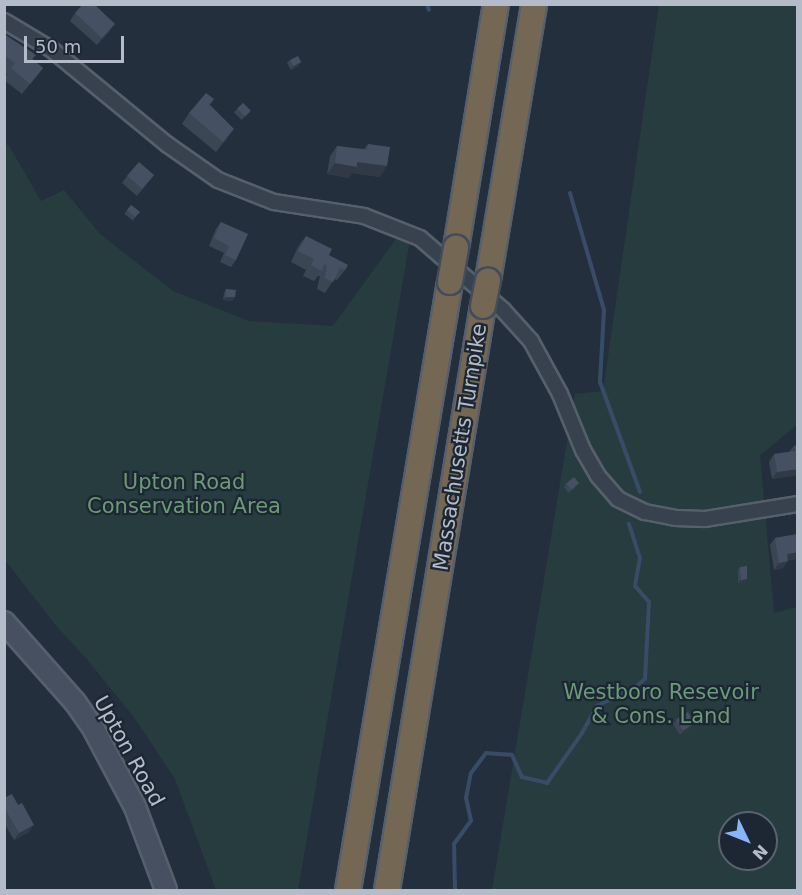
<!DOCTYPE html>
<style>
body{margin:0}
#map{position:relative;width:802px;height:895px;overflow:hidden;background:#242f3e;font-family:"DejaVu Sans",sans-serif}
div>[style]{position:absolute}
.green>*{inset:0;background:#263c3f}
.stream>*{height:4px;margin:-2px;padding:0 2px;transform-origin:2px;border-radius:2px;background:#394c67}
.roads{filter:drop-shadow(2px 0 #565f6c) drop-shadow(-2px 0 #565f6c) drop-shadow(0 2px #565f6c) drop-shadow(0 -2px #565f6c)}
.minor>*{height:14px;margin:-7px;padding:0 7px;transform-origin:7px;border-radius:7px;background:#38414e}
.secondary>*{height:20px;margin:-10px;padding:0 10px;transform-origin:10px;border-radius:10px;background:#465061}
.motorway>*{height:24px;margin:-12px;padding:0 12px;transform-origin:12px;border-radius:12px;background:#746855}
.bridges{filter:drop-shadow(2px 0 #434c59) drop-shadow(-2px 0 #434c59) drop-shadow(0 2px #434c59) drop-shadow(0 -2px #434c59)}
.motorway-bridge>*{height:24px;margin:-12px;padding:0 12px;transform-origin:12px;border-radius:12px;background:#746855}
.wall>*{inset:0;background:#3b4654;transform-origin:0 0}
.shaded-wall>*{inset:0;background:#303945}
.building>*{inset:0;background:#455162;transform-origin:0 0}
span{translate:-50% -50%;white-space:nowrap;text-align:center;line-height:1.15;-webkit-text-stroke:4.5px #1d2633;paint-order:stroke}
.street-label{font-size:21px;color:#b4bcc9}
.park-label{font-size:21px;color:#6b9a76}
.frame{position:absolute;inset:0;border:6px solid #b4bcc9;pointer-events:none}
.north{position:absolute;left:718px;top:811px;width:60px;height:60px;box-sizing:border-box;background:#1d2633;border:2px solid #59626f;border-radius:50%;rotate:133deg;font-size:16px;font-weight:700;line-height:24px;text-align:center;color:#b4bcc9}
.north::after{content:'';display:block;margin:auto;width:21px;height:27px;background:#8ab4f8;clip-path:polygon(50% 0,100% 100%,50% 72%,0 100%)}
.scale{position:absolute;left:24px;top:36px;width:100px;height:27px;box-sizing:border-box;border:3px solid #b4bcc9;border-top:0;padding-left:8px;font-size:18px;line-height:21px;white-space:nowrap;color:#b4bcc9;-webkit-text-stroke:4px #1d2633;paint-order:stroke}
</style>
<div id="map">
<div class="green">
<i style="clip-path:polygon(evenodd,659px 5px,797px 5px,797px 425px,760px 455px,774px 613px,797px 607px,797px 890px,492px 890px,575px 394px,603px 391px,659px 5px,730px 823px,766px 823px,766px 859px,730px 859px,730px 823px)"></i>
<i style="clip-path:polygon(8px 144px,41px 201px,64px 190px,100px 234px,173px 291px,249px 321px,333px 326px,401px 232px,411px 234px,298px 890px,216px 890px,175px 779px,136px 720px,86px 658px,57px 627px,5px 560px,5px 146px)"></i>
</div>
<div class="stream">
<i style="left:427px;top:4px;width:6px;rotate:72deg"></i>
<i style="left:570px;top:193px;width:122px;rotate:73.8deg"></i>
<i style="left:604px;top:310px;width:72px;rotate:93.2deg"></i>
<i style="left:600px;top:382px;width:117px;rotate:70deg"></i>
<i style="left:455px;top:890px;width:46px;rotate:-91.2deg"></i>
<i style="left:454px;top:844px;width:29px;rotate:-54deg"></i>
<i style="left:471px;top:821px;width:24px;rotate:-102deg"></i>
<i style="left:466px;top:798px;width:25px;rotate:-79deg"></i>
<i style="left:471px;top:773px;width:25px;rotate:-53deg"></i>
<i style="left:486px;top:753px;width:26px;rotate:4deg"></i>
<i style="left:512px;top:755px;width:24px;rotate:66deg"></i>
<i style="left:522px;top:777px;width:26px;rotate:13deg"></i>
<i style="left:547px;top:783px;width:61px;rotate:-55deg"></i>
<i style="left:582px;top:733px;width:31px;rotate:-61deg"></i>
<i style="left:597px;top:706px;width:45px;rotate:-26.6deg"></i>
<i style="left:637px;top:686px;width:11px;rotate:-41deg"></i>
<i style="left:645px;top:679px;width:77px;rotate:-87deg"></i>
<i style="left:649px;top:602px;width:21px;rotate:-131deg"></i>
<i style="left:635px;top:586px;width:28px;rotate:-80deg"></i>
<i style="left:640px;top:558px;width:36px;rotate:-108deg"></i>
</div>
<div class="roads">
<div class="minor">
<i style="left:4px;top:21px;width:55px;rotate:30.8deg"></i>
<i style="left:51px;top:49px;width:151px;rotate:39.4deg"></i>
<i style="left:168px;top:145px;width:61px;rotate:35deg"></i>
<i style="left:218px;top:180px;width:60px;rotate:21.4deg"></i>
<i style="left:274px;top:202px;width:91px;rotate:8.8deg"></i>
<i style="left:364px;top:216px;width:60px;rotate:21.4deg"></i>
<i style="left:420px;top:238px;width:110px;rotate:40.9deg"></i>
<i style="left:503px;top:310px;width:42px;rotate:47.9deg"></i>
<i style="left:531px;top:341px;width:60px;rotate:61.3deg"></i>
<i style="left:560px;top:394px;width:61px;rotate:67.7deg"></i>
<i style="left:583px;top:450px;width:30px;rotate:60deg"></i>
<i style="left:598px;top:476px;width:30px;rotate:49deg"></i>
<i style="left:618px;top:499px;width:30px;rotate:26deg"></i>
<i style="left:645px;top:512px;width:31px;rotate:11deg"></i>
<i style="left:675px;top:518px;width:30px;rotate:2deg"></i>
<i style="left:705px;top:519px;width:94px;rotate:-9.2deg"></i>
</div>
<div class="secondary">
<i style="left:4px;top:622px;width:107px;rotate:48.4deg"></i>
<i style="left:75px;top:702px;width:29px;rotate:55deg"></i>
<i style="left:92px;top:726px;width:92px;rotate:62deg"></i>
<i style="left:135px;top:807px;width:89px;rotate:69.5deg"></i>
</div>
<div class="motorway">
<i style="left:456px;top:248px;width:247px;rotate:-80.7deg"></i>
<i style="left:488px;top:280px;width:280px;rotate:-80.5deg"></i>
<i style="left:348px;top:890px;width:616px;rotate:-80.48deg"></i>
<i style="left:387px;top:890px;width:592px;rotate:-80.67deg"></i>
</div>
</div>
<div class="bridges">
<div class="motorway-bridge">
<i style="left:450px;top:282px;width:35px;rotate:-80deg"></i>
<i style="left:483px;top:306px;width:26px;rotate:-79deg"></i>
</div>
</div>
<div class="wall">
<i style="clip-path:polygon(75px 13px,110px 31px,97px 45px,70px 21px)"></i>
<i style="clip-path:polygon(5px 34px,43px 68px,22px 94px,4px 80px,4px 78px,7px 74px,4px 72px)"></i>
<i style="clip-path:polygon(290px 60px,298px 66px,291px 70px,287px 63px)"></i>
<i style="clip-path:polygon(214px 99px,210px 105px,227px 139px,216px 152px,182px 124px,189px 113px)"></i>
<i style="left:243px;top:103px;width:11px;height:13px;rotate:45deg"></i>
<i style="clip-path:polygon(368px 144px,380px 177px,352px 173px,349px 178px,327px 174px,330px 156px,337px 146px,364px 149px)"></i>
<i style="clip-path:polygon(154px 175px,137px 196px,122px 183px,127px 176px)"></i>
<i style="left:131px;top:205px;width:11px;height:11px;rotate:38deg"></i>
<i style="clip-path:polygon(221px 222px,236px 260px,231px 267px,220px 262px,224px 253px,209px 246px,216px 229px)"></i>
<i style="clip-path:polygon(306px 236px,345px 270px,337px 280px,334px 279px,325px 293px,317px 289px,320px 276px,318px 276px,314px 281px,303px 276px,306px 270px,291px 262px,298px 247px)"></i>
<i style="clip-path:polygon(226px 289px,235px 297px,232px 301px,223px 300px,224px 293px)"></i>
<i style="clip-path:polygon(794px 446px,798px 475px,772px 479px,769px 462px,774px 454px,789px 452px)"></i>
<i style="clip-path:polygon(566px 483px,576px 487px,568px 493px,564px 487px)"></i>
<i style="clip-path:polygon(798px 534px,798px 559px,788px 560px,783px 568px,774px 570px,770px 545px,775px 538px)"></i>
<i style="clip-path:polygon(740px 567px,745px 583px,738px 583px,738px 570px)"></i>
<i style="clip-path:polygon(676px 720px,695px 723px,693px 726px,680px 735px,673px 724px)"></i>
<i style="clip-path:polygon(4px 798px,18px 805px,29px 832px,14px 840px,4px 823px)"></i>
</div>
<div class="shaded-wall">
<i style="clip-path:polygon(115px 24px,110px 31px,97px 45px,102px 38px)"></i>
<i style="clip-path:polygon(301px 62px,298px 66px,291px 70px,293px 66px)"></i>
<i style="clip-path:polygon(234px 129px,227px 139px,216px 152px,223px 142px)"></i>
<i style="clip-path:polygon(357px 162px,387px 166px,380px 177px,352px 173px,349px 178px,327px 174px,335px 163px)"></i>
<i style="clip-path:polygon(226px 297px,235px 297px,232px 301px,223px 300px)"></i>
<i style="clip-path:polygon(798px 469px,798px 475px,772px 479px,777px 472px)"></i>
<i style="clip-path:polygon(798px 552px,798px 559px,782px 561px,787px 554px)"></i>
<i style="clip-path:polygon(788px 561px,783px 568px,774px 570px,779px 563px)"></i>
<i style="clip-path:polygon(747px 579px,745px 583px,738px 583px,741px 580px)"></i>
<i style="clip-path:polygon(695px 723px,693px 726px,680px 735px,683px 731px)"></i>
<i style="clip-path:polygon(34px 825px,29px 832px,14px 840px,19px 833px)"></i>
</div>
<div class="building">
<i style="clip-path:polygon(83px 4px,94px 4px,115px 24px,102px 38px,75px 13px)"></i>
<i style="clip-path:polygon(4px 34px,36px 55px,32px 59px,43px 68px,30px 84px,11px 68px,15px 63px,4px 55px)"></i>
<i style="left:298px;top:56px;width:7px;height:9px;rotate:63deg"></i>
<i style="clip-path:polygon(206px 93px,214px 99px,209px 104px,234px 129px,223px 142px,189px 113px)"></i>
<i style="left:243px;top:103px;width:11px;height:8px;rotate:45deg"></i>
<i style="clip-path:polygon(368px 144px,390px 147px,387px 166px,357px 162px,357px 167px,335px 163px,337px 146px,367px 150px)"></i>
<i style="left:139px;top:162px;width:20px;height:18px;rotate:41deg"></i>
<i style="clip-path:polygon(131px 205px,140px 212px,135px 217px,127px 210px)"></i>
<i style="clip-path:polygon(221px 222px,248px 234px,236px 260px,225px 255px,229px 246px,214px 238px)"></i>
<i style="clip-path:polygon(306px 236px,332px 249px,329px 255px,348px 265px,345px 270px,340px 268px,333px 282px,325px 278px,327px 266px,324px 264px,322px 271px,311px 265px,314px 259px,298px 251px)"></i>
<i style="clip-path:polygon(226px 289px,236px 290px,235px 297px,226px 297px)"></i>
<i style="clip-path:polygon(798px 445px,798px 469px,777px 472px,774px 454px,795px 451px,794px 446px)"></i>
<i style="left:574px;top:477px;width:8px;height:10px;rotate:50deg"></i>
<i style="clip-path:polygon(798px 534px,798px 552px,787px 554px,788px 561px,779px 563px,775px 538px)"></i>
<i style="clip-path:polygon(747px 566px,747px 579px,741px 580px,740px 567px)"></i>
<i style="left:688px;top:712px;width:13px;height:14px;rotate:58deg"></i>
<i style="clip-path:polygon(12px 794px,18px 805px,22px 803px,34px 825px,19px 833px,4px 807px,4px 798px)"></i>
</div>
<div class="street-label">
<span style="left:460px;top:447px;rotate:-81deg">Massachusetts Turnpike</span>
<span style="left:129px;top:751px;rotate:61deg">Upton Road</span>
</div>
<div class="park-label">
<span style="left:184px;top:494px">Upton Road<br>Conservation Area</span>
<span style="left:661px;top:704px">Westboro Resevoir<br>&amp; Cons. Land</span>
</div>
<div class="frame"></div>
<div class="north">N</div>
<div class="scale">50 m</div>
</div>
